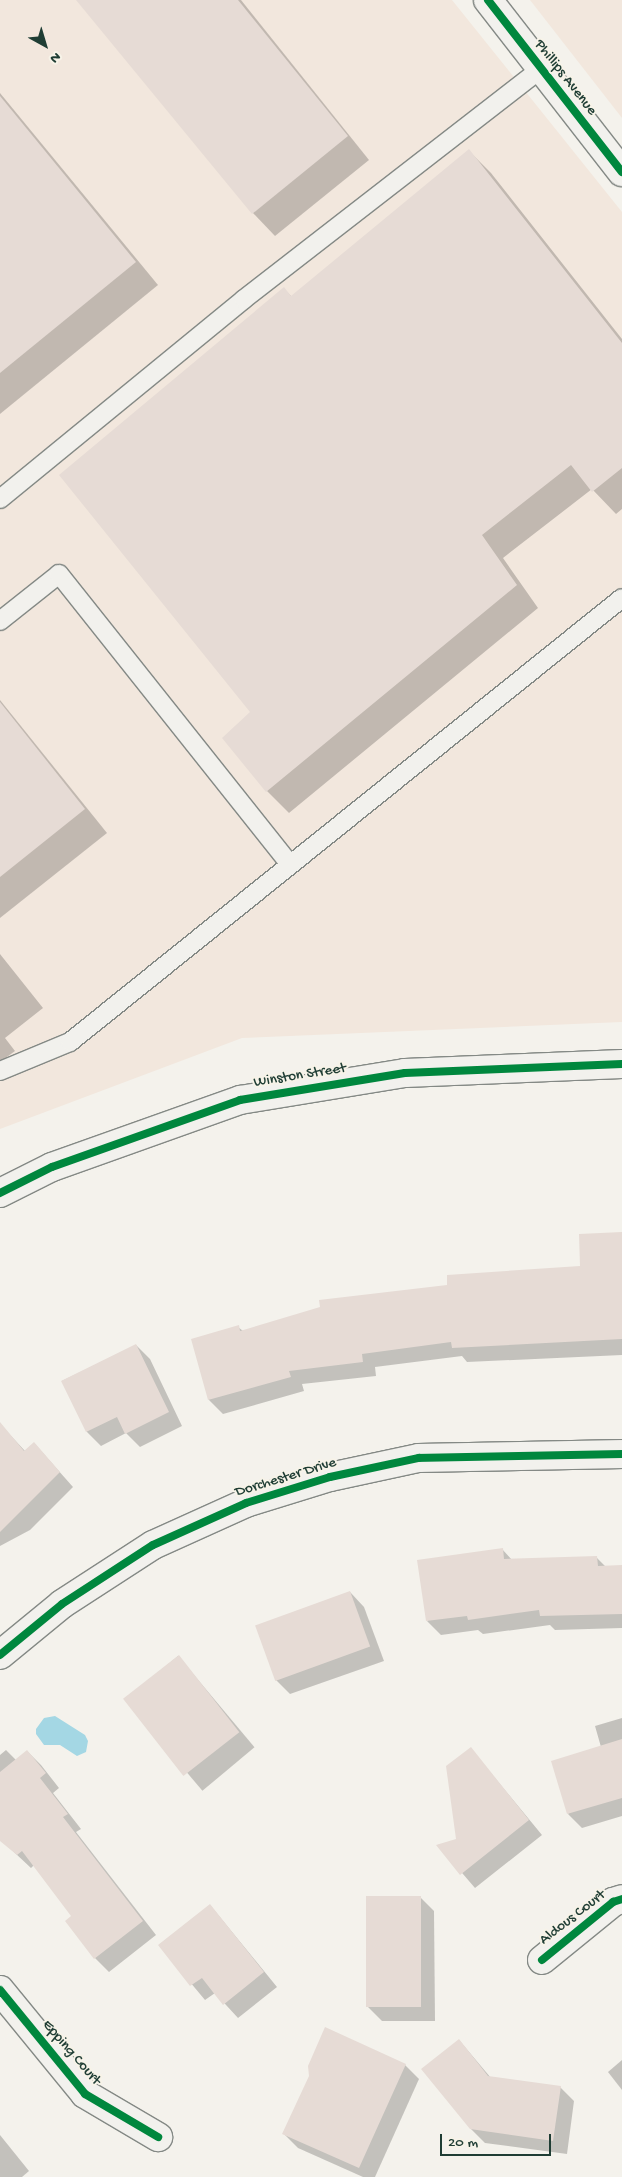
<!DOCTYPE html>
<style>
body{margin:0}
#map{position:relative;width:622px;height:2177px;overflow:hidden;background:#f4f2ec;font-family:"Gochi Hand",sans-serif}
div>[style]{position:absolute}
.built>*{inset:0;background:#f2e7dd}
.water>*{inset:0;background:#a4d7e4}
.shadow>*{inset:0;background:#0003;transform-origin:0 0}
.building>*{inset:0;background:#e6dbd5;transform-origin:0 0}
.roads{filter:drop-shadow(1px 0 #848985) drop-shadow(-1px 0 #848985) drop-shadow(0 1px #848985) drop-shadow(0 -1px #848985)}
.service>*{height:18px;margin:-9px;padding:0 9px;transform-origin:9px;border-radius:9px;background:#f2f1ed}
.minor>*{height:28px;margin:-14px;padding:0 14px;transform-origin:14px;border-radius:14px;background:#f2f1ed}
.tertiary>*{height:28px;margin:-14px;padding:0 14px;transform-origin:14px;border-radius:14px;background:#f2f1ed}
.cycleway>*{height:8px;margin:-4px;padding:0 4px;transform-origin:4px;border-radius:4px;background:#00873e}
span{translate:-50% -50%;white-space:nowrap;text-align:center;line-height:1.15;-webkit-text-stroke:4px #f7f3e8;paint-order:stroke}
.street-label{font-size:15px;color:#1f3d34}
.north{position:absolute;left:20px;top:20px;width:50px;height:50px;-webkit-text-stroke:4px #f7f3e8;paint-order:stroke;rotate:141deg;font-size:14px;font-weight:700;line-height:20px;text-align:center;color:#1f3d34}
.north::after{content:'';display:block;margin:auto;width:18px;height:22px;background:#1f3d34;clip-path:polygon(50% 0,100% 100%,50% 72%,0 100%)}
.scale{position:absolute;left:440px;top:2134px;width:111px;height:22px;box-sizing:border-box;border:2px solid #1f3d34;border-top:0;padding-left:6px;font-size:15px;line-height:18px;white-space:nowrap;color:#1f3d34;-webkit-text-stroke:4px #f7f3e8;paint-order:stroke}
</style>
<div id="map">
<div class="built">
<i style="clip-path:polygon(0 0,452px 0,622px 212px,622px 1022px,242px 1038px,0 1129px)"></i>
<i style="clip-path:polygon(530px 0,622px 0,622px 118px)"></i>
</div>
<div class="water">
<i style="clip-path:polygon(55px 1716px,85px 1735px,88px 1741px,86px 1752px,77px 1756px,60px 1745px,44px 1745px,36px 1734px,36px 1729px,44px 1718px)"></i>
</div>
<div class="shadow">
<i style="clip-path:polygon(78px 0,241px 0,369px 160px,275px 236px,253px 213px)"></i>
<i style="clip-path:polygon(0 93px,158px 285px,0 414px)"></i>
<i style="clip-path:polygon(469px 151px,491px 173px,622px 339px,622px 509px,616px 514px,592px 489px,503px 558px,538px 608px,289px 813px,267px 791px,252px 712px,284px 289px,292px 297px)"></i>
<i style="clip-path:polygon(0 700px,107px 833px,0 918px)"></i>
<i style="clip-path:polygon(0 954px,43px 1008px,5px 1038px,15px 1051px,0 1062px)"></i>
<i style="clip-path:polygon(622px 1234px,622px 1355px,467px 1362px,462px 1356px,375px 1367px,376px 1376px,302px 1384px,304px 1391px,223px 1414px,209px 1400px,192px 1340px,238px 1327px,243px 1331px,449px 1286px,581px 1267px)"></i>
<i style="clip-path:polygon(136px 1345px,150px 1359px,182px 1426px,140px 1447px,126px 1433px,101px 1446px,87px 1432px,62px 1381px)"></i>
<i style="clip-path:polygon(0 1424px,25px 1451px,34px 1443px,73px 1487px,30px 1530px,0 1546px)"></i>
<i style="clip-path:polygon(502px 1549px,512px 1560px,597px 1558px,606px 1567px,622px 1567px,622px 1628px,555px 1630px,550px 1625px,483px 1634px,478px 1630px,441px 1635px,427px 1621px)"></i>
<i style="clip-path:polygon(350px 1592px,364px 1607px,384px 1661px,290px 1694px,276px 1680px)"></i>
<i style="left:178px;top:1656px;width:119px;height:68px;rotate:50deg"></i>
<i style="clip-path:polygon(622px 1718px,622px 1816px,582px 1828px,568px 1814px,601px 1747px,595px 1726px)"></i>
<i style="clip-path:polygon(471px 1749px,542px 1835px,475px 1888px,438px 1845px,458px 1840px)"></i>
<i style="clip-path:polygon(6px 1750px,16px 1760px,27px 1751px,41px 1765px,59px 1788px,53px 1793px,81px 1829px,76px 1832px,156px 1935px,109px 1972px,95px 1958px,73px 1917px,34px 1865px,31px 1868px,0 1839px,0 1755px)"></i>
<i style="clip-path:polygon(420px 1897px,434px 1911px,435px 2021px,382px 2021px,368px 2007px)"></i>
<i style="clip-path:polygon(210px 1905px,277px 1987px,238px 2018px,215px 1993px,205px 2000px,159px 1945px)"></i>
<i style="clip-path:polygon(459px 2040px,491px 2078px,560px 2087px,574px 2101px,567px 2154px,485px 2143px,471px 2129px)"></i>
<i style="clip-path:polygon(622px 2060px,622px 2090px,608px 2072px)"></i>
<i style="clip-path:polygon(405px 2065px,419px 2079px,375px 2177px,363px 2177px,298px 2148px,284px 2134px)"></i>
<i style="clip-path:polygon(0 2135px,29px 2171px,22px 2177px,0 2177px)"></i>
</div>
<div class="building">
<i style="clip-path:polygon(76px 0,238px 0,348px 136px,252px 214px)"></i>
<i style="clip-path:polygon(0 96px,136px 262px,0 373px)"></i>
<i style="clip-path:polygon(469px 149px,622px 343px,622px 468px,592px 492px,571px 465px,482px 535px,517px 585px,266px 792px,222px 738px,250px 712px,59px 475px,284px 287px,291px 296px)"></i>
<i style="clip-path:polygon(0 702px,85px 809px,0 877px)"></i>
<i style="clip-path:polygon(622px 1232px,622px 1339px,452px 1348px,451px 1342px,362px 1354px,363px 1362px,289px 1371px,291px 1377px,208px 1400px,191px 1339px,239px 1325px,240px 1331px,320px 1307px,319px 1300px,447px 1285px,447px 1275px,580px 1266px,579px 1234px)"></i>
<i style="clip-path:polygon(136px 1344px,169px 1412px,125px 1434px,117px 1417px,86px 1432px,61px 1381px)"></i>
<i style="clip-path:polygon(0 1422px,24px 1451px,34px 1442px,60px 1472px,0 1532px)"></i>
<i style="clip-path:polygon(503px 1548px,504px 1559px,597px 1556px,598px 1566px,622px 1565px,622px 1614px,540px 1616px,539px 1610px,468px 1620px,467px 1616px,426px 1621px,417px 1560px)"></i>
<i style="left:350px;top:1591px;width:59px;height:101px;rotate:70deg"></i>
<i style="left:179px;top:1655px;width:98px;height:71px;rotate:52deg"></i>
<i style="clip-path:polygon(622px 1739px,622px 1798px,567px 1814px,551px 1761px)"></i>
<i style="clip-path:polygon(471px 1747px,529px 1820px,460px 1875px,436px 1845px,456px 1839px,446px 1766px)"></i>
<i style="clip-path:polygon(27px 1750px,46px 1773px,40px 1778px,68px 1814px,63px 1817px,143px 1921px,94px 1959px,65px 1921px,71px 1916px,22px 1851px,17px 1855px,0 1841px,0 1772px)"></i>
<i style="left:366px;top:1896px;width:55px;height:111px"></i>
<i style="clip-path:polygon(210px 1904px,264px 1972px,223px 2005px,202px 1978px,190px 1986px,158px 1945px)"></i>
<i style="clip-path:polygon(325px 2027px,406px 2064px,359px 2168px,282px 2134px,309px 2076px,308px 2066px)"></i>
<i style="clip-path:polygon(459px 2039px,488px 2076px,561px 2086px,553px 2141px,470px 2129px,421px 2069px)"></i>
</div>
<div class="roads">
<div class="service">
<i style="left:0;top:499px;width:315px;rotate:-39.3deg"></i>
<i style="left:244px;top:299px;width:376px;rotate:-37.8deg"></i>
<i style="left:0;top:621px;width:75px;rotate:-38.5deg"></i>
<i style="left:59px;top:574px;width:371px;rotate:51.5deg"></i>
<i style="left:0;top:1071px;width:76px;rotate:-22.5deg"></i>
<i style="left:70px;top:1042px;width:708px;rotate:-38.81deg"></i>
</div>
<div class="minor">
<i style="left:488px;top:0;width:218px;rotate:52.1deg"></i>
<i style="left:0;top:1655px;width:80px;rotate:-39.4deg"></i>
<i style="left:62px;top:1604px;width:108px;rotate:-33deg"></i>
<i style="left:153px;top:1545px;width:102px;rotate:-24.3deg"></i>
<i style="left:246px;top:1503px;width:88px;rotate:-17.2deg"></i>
<i style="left:330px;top:1477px;width:91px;rotate:-12.1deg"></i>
<i style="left:419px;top:1458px;width:203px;rotate:-1.1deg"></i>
<i style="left:542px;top:1960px;width:92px;rotate:-39.2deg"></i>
<i style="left:613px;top:1902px;width:9px;rotate:-18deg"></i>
<i style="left:0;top:1990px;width:134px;rotate:50.7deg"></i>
<i style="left:85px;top:2094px;width:85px;rotate:30.5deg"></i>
</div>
<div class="tertiary">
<i style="left:0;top:1193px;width:58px;rotate:-26.6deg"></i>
<i style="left:52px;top:1167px;width:200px;rotate:-19.6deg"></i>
<i style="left:240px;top:1100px;width:167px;rotate:-9.3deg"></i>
<i style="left:405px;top:1073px;width:217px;rotate:-2.4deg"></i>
</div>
</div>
<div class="cycleway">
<i style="left:488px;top:0;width:218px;rotate:52.1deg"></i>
<i style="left:0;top:1193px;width:58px;rotate:-26.6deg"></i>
<i style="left:52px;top:1167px;width:200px;rotate:-19.6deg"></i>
<i style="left:240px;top:1100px;width:167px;rotate:-9.3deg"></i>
<i style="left:405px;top:1073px;width:217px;rotate:-2.4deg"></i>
<i style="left:0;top:1655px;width:80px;rotate:-39.4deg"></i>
<i style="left:62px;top:1604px;width:108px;rotate:-33deg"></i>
<i style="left:153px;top:1545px;width:102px;rotate:-24.3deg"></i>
<i style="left:246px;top:1503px;width:88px;rotate:-17.2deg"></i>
<i style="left:330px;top:1477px;width:91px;rotate:-12.1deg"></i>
<i style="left:419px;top:1458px;width:203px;rotate:-1.1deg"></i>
<i style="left:542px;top:1960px;width:92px;rotate:-39.2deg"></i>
<i style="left:613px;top:1902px;width:9px;rotate:-18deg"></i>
<i style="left:0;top:1990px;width:134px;rotate:50.7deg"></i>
<i style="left:85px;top:2094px;width:85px;rotate:30.5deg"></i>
</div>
<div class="street-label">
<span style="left:565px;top:78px;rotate:52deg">Phillips Avenue</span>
<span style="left:300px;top:1076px;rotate:-9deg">Winston Street</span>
<span style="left:286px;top:1478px;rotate:-17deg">Dorchester Drive</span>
<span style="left:573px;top:1918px;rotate:-38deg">Aldous Court</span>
<span style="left:71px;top:2053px;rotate:49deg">Epping Court</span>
</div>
<div class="north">N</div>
<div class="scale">20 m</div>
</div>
